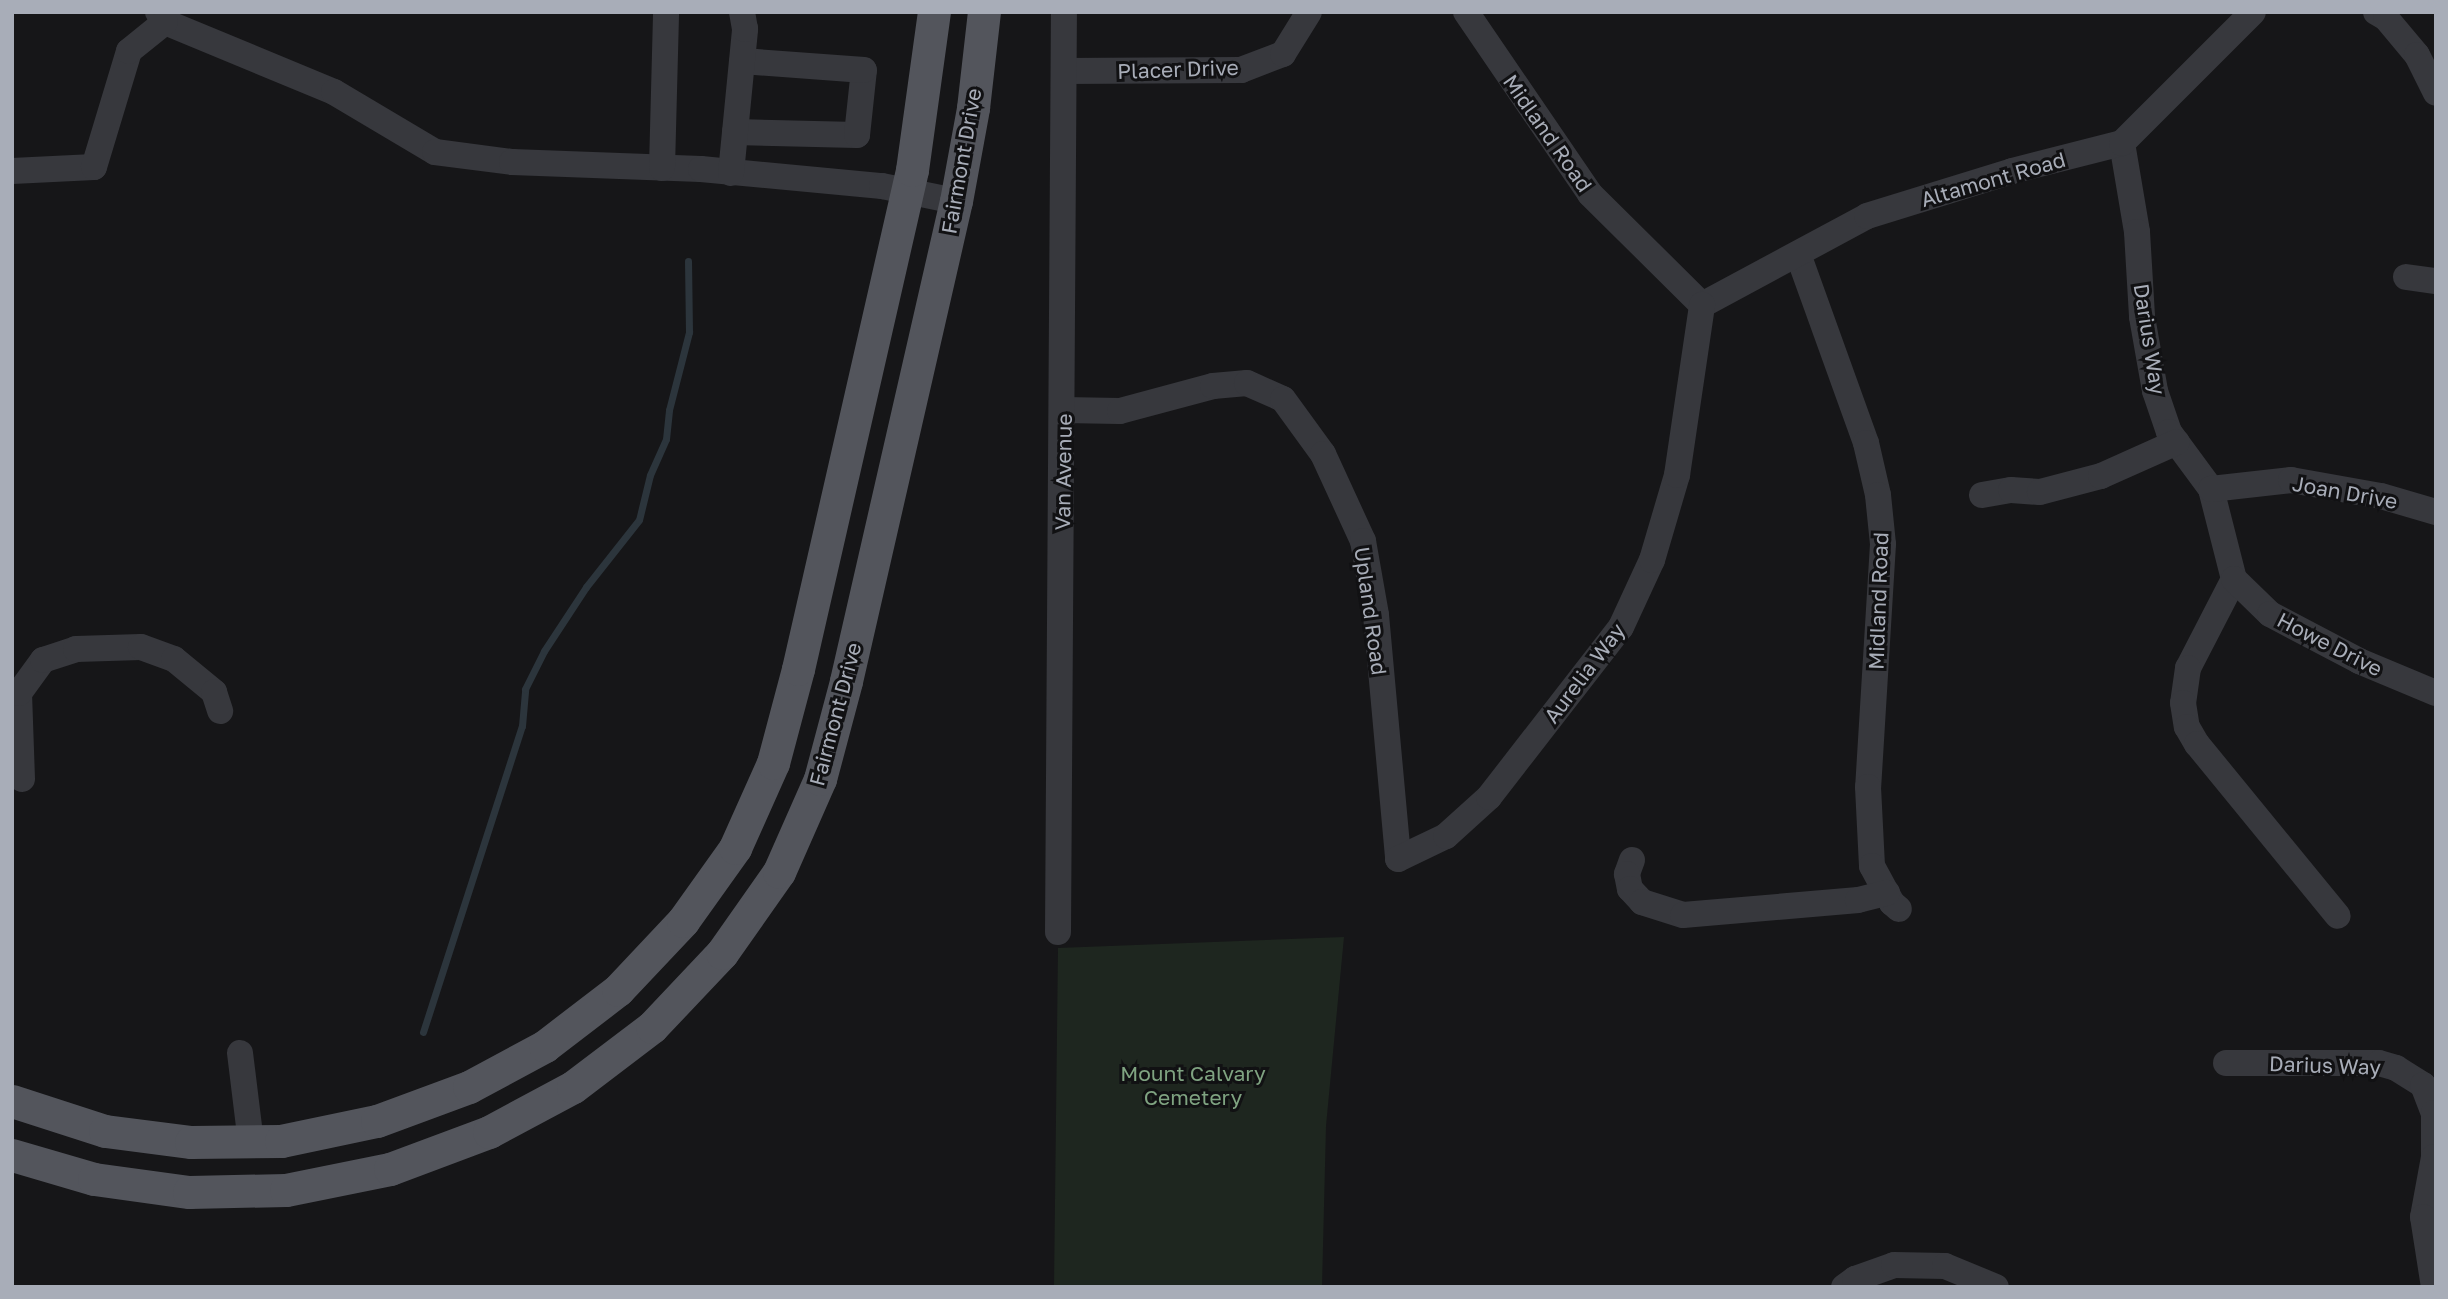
<!DOCTYPE html>
<style>
body{margin:0}
#map{position:relative;width:2448px;height:1299px;overflow:hidden;background:#161618;font-family:"Golos Text",sans-serif}
div>[style]{position:absolute}
.green>*{inset:0;background:#1e261f}
.stream>*{height:7px;margin:-3.5px;padding:0 3.5px;transform-origin:3.5px;border-radius:3.5px;background:#2c353c}
.minor>*{height:26px;margin:-13px;padding:0 13px;transform-origin:13px;border-radius:13px;background:#37383d}
.major>*{height:33px;margin:-16.5px;padding:0 16.5px;transform-origin:16.5px;border-radius:16.5px;background:#53555c}
span{translate:-50% -50%;white-space:nowrap;text-align:center;line-height:1.15;-webkit-text-stroke:6px #111113;paint-order:stroke}
.street-label{font-size:21px;color:#a8adb8}
.park-label{font-size:21px;color:#7fa381}
.frame{position:absolute;inset:0;border:14px solid #a8adb8;pointer-events:none}
</style>
<div id="map">
<div class="green">
<i style="clip-path:polygon(1344px 937px,1326px 1126px,1322px 1287px,1054px 1287px,1058px 948px)"></i>
</div>
<div class="stream">
<i style="left:423px;top:1032px;width:322px;rotate:-72.1deg"></i>
<i style="left:522px;top:726px;width:37px;rotate:-85deg"></i>
<i style="left:525px;top:689px;width:42px;rotate:-63.4deg"></i>
<i style="left:544px;top:651px;width:77px;rotate:-56.7deg"></i>
<i style="left:586px;top:587px;width:85px;rotate:-51.7deg"></i>
<i style="left:639px;top:520px;width:46px;rotate:-76.3deg"></i>
<i style="left:650px;top:475px;width:39px;rotate:-66deg"></i>
<i style="left:666px;top:439px;width:29px;rotate:-84deg"></i>
<i style="left:669px;top:410px;width:81px;rotate:-75.6deg"></i>
<i style="left:689px;top:332px;width:71px;rotate:-90.8deg"></i>
</div>
<div class="minor">
<i style="left:158px;top:12px;width:12px;rotate:55deg"></i>
<i style="left:165px;top:22px;width:183px;rotate:22.5deg"></i>
<i style="left:334px;top:92px;width:117px;rotate:30.7deg"></i>
<i style="left:435px;top:152px;width:78px;rotate:7.4deg"></i>
<i style="left:512px;top:162px;width:189px;rotate:2.1deg"></i>
<i style="left:701px;top:169px;width:182px;rotate:5.4deg"></i>
<i style="left:882px;top:186px;width:76px;rotate:11.5deg"></i>
<i style="left:1466px;top:12px;width:220px;rotate:55.7deg"></i>
<i style="left:1590px;top:194px;width:158px;rotate:44.7deg"></i>
<i style="left:2376px;top:12px;width:12px;rotate:31deg"></i>
<i style="left:2386px;top:18px;width:48px;rotate:50deg"></i>
<i style="left:2417px;top:55px;width:42px;rotate:63.4deg"></i>
<i style="left:1064px;top:71px;width:177px;rotate:-0.3deg"></i>
<i style="left:1241px;top:70px;width:45px;rotate:-20.9deg"></i>
<i style="left:1283px;top:54px;width:49px;rotate:-58.2deg"></i>
<i style="left:735px;top:132px;width:122px;rotate:1.4deg"></i>
<i style="left:857px;top:135px;width:65px;rotate:-83.9deg"></i>
<i style="left:864px;top:70px;width:122px;rotate:-175.8deg"></i>
<i style="left:2122px;top:143px;width:90px;rotate:80.4deg"></i>
<i style="left:2137px;top:232px;width:85px;rotate:86.6deg"></i>
<i style="left:2142px;top:317px;width:75px;rotate:80deg"></i>
<i style="left:2155px;top:391px;width:43px;rotate:71.1deg"></i>
<i style="left:2169px;top:432px;width:71px;rotate:53.6deg"></i>
<i style="left:2211px;top:489px;width:93px;rotate:75.7deg"></i>
<i style="left:2234px;top:579px;width:100px;rotate:117.3deg"></i>
<i style="left:2188px;top:668px;width:35px;rotate:98deg"></i>
<i style="left:2183px;top:703px;width:24px;rotate:81deg"></i>
<i style="left:2187px;top:727px;width:20px;rotate:60deg"></i>
<i style="left:2197px;top:744px;width:222px;rotate:50.7deg"></i>
<i style="left:662px;top:168px;width:156px;rotate:-88.5deg"></i>
<i style="left:12px;top:171px;width:82px;rotate:-2.8deg"></i>
<i style="left:94px;top:167px;width:121px;rotate:-73.2deg"></i>
<i style="left:129px;top:51px;width:46px;rotate:-38.9deg"></i>
<i style="left:731px;top:173px;width:145px;rotate:-84.4deg"></i>
<i style="left:745px;top:29px;width:17px;rotate:-100deg"></i>
<i style="left:1798px;top:254px;width:201px;rotate:70.2deg"></i>
<i style="left:1866px;top:443px;width:53px;rotate:77deg"></i>
<i style="left:1878px;top:495px;width:49px;rotate:84.2deg"></i>
<i style="left:1883px;top:544px;width:243px;rotate:93.5deg"></i>
<i style="left:1868px;top:787px;width:79px;rotate:87.1deg"></i>
<i style="left:1872px;top:866px;width:42px;rotate:61.6deg"></i>
<i style="left:1892px;top:903px;width:9px;rotate:41deg"></i>
<i style="left:2406px;top:277px;width:30px;rotate:8deg"></i>
<i style="left:1702px;top:305px;width:187px;rotate:-28.3deg"></i>
<i style="left:1867px;top:216px;width:152px;rotate:-17.2deg"></i>
<i style="left:2012px;top:171px;width:114px;rotate:-14.3deg"></i>
<i style="left:2122px;top:143px;width:185px;rotate:-45deg"></i>
<i style="left:1063px;top:410px;width:57px;rotate:1deg"></i>
<i style="left:1120px;top:411px;width:96px;rotate:-15deg"></i>
<i style="left:1213px;top:386px;width:34px;rotate:-5deg"></i>
<i style="left:1247px;top:383px;width:39px;rotate:24deg"></i>
<i style="left:1283px;top:399px;width:68px;rotate:54deg"></i>
<i style="left:1323px;top:454px;width:96px;rotate:65.3deg"></i>
<i style="left:1363px;top:541px;width:75px;rotate:80deg"></i>
<i style="left:1376px;top:615px;width:245px;rotate:84.8deg"></i>
<i style="left:1398px;top:859px;width:53px;rotate:-25.6deg"></i>
<i style="left:1446px;top:836px;width:58px;rotate:-42.2deg"></i>
<i style="left:1489px;top:797px;width:215px;rotate:-52.2deg"></i>
<i style="left:1621px;top:627px;width:74px;rotate:-65.2deg"></i>
<i style="left:1652px;top:560px;width:89px;rotate:-73.6deg"></i>
<i style="left:1677px;top:475px;width:172px;rotate:-81.6deg"></i>
<i style="left:2211px;top:489px;width:81px;rotate:-6.4deg"></i>
<i style="left:2291px;top:480px;width:91px;rotate:10.1deg"></i>
<i style="left:2381px;top:496px;width:57px;rotate:16.2deg"></i>
<i style="left:1982px;top:495px;width:29px;rotate:-10deg"></i>
<i style="left:2011px;top:490px;width:29px;rotate:4deg"></i>
<i style="left:2040px;top:492px;width:63px;rotate:-14.7deg"></i>
<i style="left:2101px;top:476px;width:83px;rotate:-24.1deg"></i>
<i style="left:2234px;top:579px;width:50px;rotate:44.2deg"></i>
<i style="left:2270px;top:614px;width:101px;rotate:27.8deg"></i>
<i style="left:2359px;top:661px;width:83px;rotate:22.6deg"></i>
<i style="left:22px;top:779px;width:86px;rotate:-92deg"></i>
<i style="left:19px;top:693px;width:41px;rotate:-54deg"></i>
<i style="left:43px;top:660px;width:35px;rotate:-18deg"></i>
<i style="left:76px;top:649px;width:65px;rotate:-1.8deg"></i>
<i style="left:141px;top:647px;width:35px;rotate:20deg"></i>
<i style="left:174px;top:659px;width:52px;rotate:39.5deg"></i>
<i style="left:214px;top:692px;width:20px;rotate:72deg"></i>
<i style="left:1632px;top:860px;width:15px;rotate:110deg"></i>
<i style="left:1627px;top:874px;width:15px;rotate:79deg"></i>
<i style="left:1630px;top:889px;width:18px;rotate:47deg"></i>
<i style="left:1642px;top:902px;width:43px;rotate:17.6deg"></i>
<i style="left:1683px;top:915px;width:176px;rotate:-4.9deg"></i>
<i style="left:1858px;top:900px;width:30px;rotate:-14deg"></i>
<i style="left:1058px;top:932px;width:920px;rotate:-89.63deg"></i>
<i style="left:240px;top:1053px;width:91px;rotate:83deg"></i>
<i style="left:2226px;top:1063px;width:153px"></i>
<i style="left:2379px;top:1063px;width:18px;rotate:16deg"></i>
<i style="left:2396px;top:1068px;width:32px;rotate:32deg"></i>
<i style="left:2423px;top:1085px;width:30px;rotate:69deg"></i>
<i style="left:2434px;top:1113px;width:44px;rotate:90deg"></i>
<i style="left:2434px;top:1157px;width:61px;rotate:100.4deg"></i>
<i style="left:2423px;top:1217px;width:71px;rotate:81.1deg"></i>
<i style="left:1844px;top:1287px;width:14px;rotate:-36deg"></i>
<i style="left:1855px;top:1279px;width:41px;rotate:-19.7deg"></i>
<i style="left:1894px;top:1265px;width:51px;rotate:1.1deg"></i>
<i style="left:1945px;top:1266px;width:55px;rotate:22.4deg"></i>
</div>
<div class="major">
<i style="left:12px;top:1101px;width:98px;rotate:17.9deg"></i>
<i style="left:105px;top:1131px;width:87px;rotate:7.3deg"></i>
<i style="left:191px;top:1142px;width:90px;rotate:-0.6deg"></i>
<i style="left:281px;top:1141px;width:98px;rotate:-11.8deg"></i>
<i style="left:377px;top:1121px;width:98px;rotate:-20.3deg"></i>
<i style="left:469px;top:1087px;width:86px;rotate:-28.3deg"></i>
<i style="left:545px;top:1046px;width:92px;rotate:-37.5deg"></i>
<i style="left:618px;top:990px;width:95px;rotate:-46.7deg"></i>
<i style="left:683px;top:921px;width:90px;rotate:-54.5deg"></i>
<i style="left:735px;top:848px;width:93px;rotate:-65.9deg"></i>
<i style="left:773px;top:763px;width:97px;rotate:-75.1deg"></i>
<i style="left:798px;top:669px;width:512px;rotate:-77.13deg"></i>
<i style="left:912px;top:170px;width:160px;rotate:-82.1deg"></i>
<i style="left:12px;top:1155px;width:85px;rotate:16.3deg"></i>
<i style="left:94px;top:1179px;width:96px;rotate:7.8deg"></i>
<i style="left:189px;top:1192px;width:97px;rotate:-1.2deg"></i>
<i style="left:286px;top:1190px;width:106px;rotate:-11.4deg"></i>
<i style="left:390px;top:1169px;width:106px;rotate:-20.5deg"></i>
<i style="left:489px;top:1132px;width:95px;rotate:-28.2deg"></i>
<i style="left:573px;top:1087px;width:99px;rotate:-37.2deg"></i>
<i style="left:652px;top:1027px;width:102px;rotate:-46.6deg"></i>
<i style="left:722px;top:953px;width:99px;rotate:-54.9deg"></i>
<i style="left:779px;top:872px;width:102px;rotate:-66.2deg"></i>
<i style="left:820px;top:779px;width:101px;rotate:-75.1deg"></i>
<i style="left:846px;top:681px;width:492px;rotate:-77.1deg"></i>
<i style="left:956px;top:201px;width:95px;rotate:-79.6deg"></i>
<i style="left:973px;top:108px;width:97px;rotate:-83.5deg"></i>
</div>
<div class="street-label">
<span style="left:1178px;top:69px;rotate:-2deg">Placer Drive</span>
<span style="left:1548px;top:133px;rotate:55deg">Midland Road</span>
<span style="left:961px;top:161px;rotate:-80deg">Fairmont Drive</span>
<span style="left:1993px;top:179px;rotate:-16deg">Altamont Road</span>
<span style="left:2150px;top:339px;rotate:81deg">Darius Way</span>
<span style="left:1063px;top:472px;rotate:-89deg">Van Avenue</span>
<span style="left:2345px;top:492px;rotate:10deg">Joan Drive</span>
<span style="left:1878px;top:601px;rotate:-88deg">Midland Road</span>
<span style="left:1371px;top:611px;rotate:82deg">Upland Road</span>
<span style="left:2330px;top:644px;rotate:27deg">Howe Drive</span>
<span style="left:1584px;top:673px;rotate:-53deg">Aurelia Way</span>
<span style="left:835px;top:714px;rotate:-75deg">Fairmont Drive</span>
<span style="left:2325px;top:1065px;rotate:2deg">Darius Way</span>
</div>
<div class="park-label">
<span style="left:1193px;top:1085px">Mount Calvary<br>Cemetery</span>
</div>
<div class="frame"></div>
</div>
